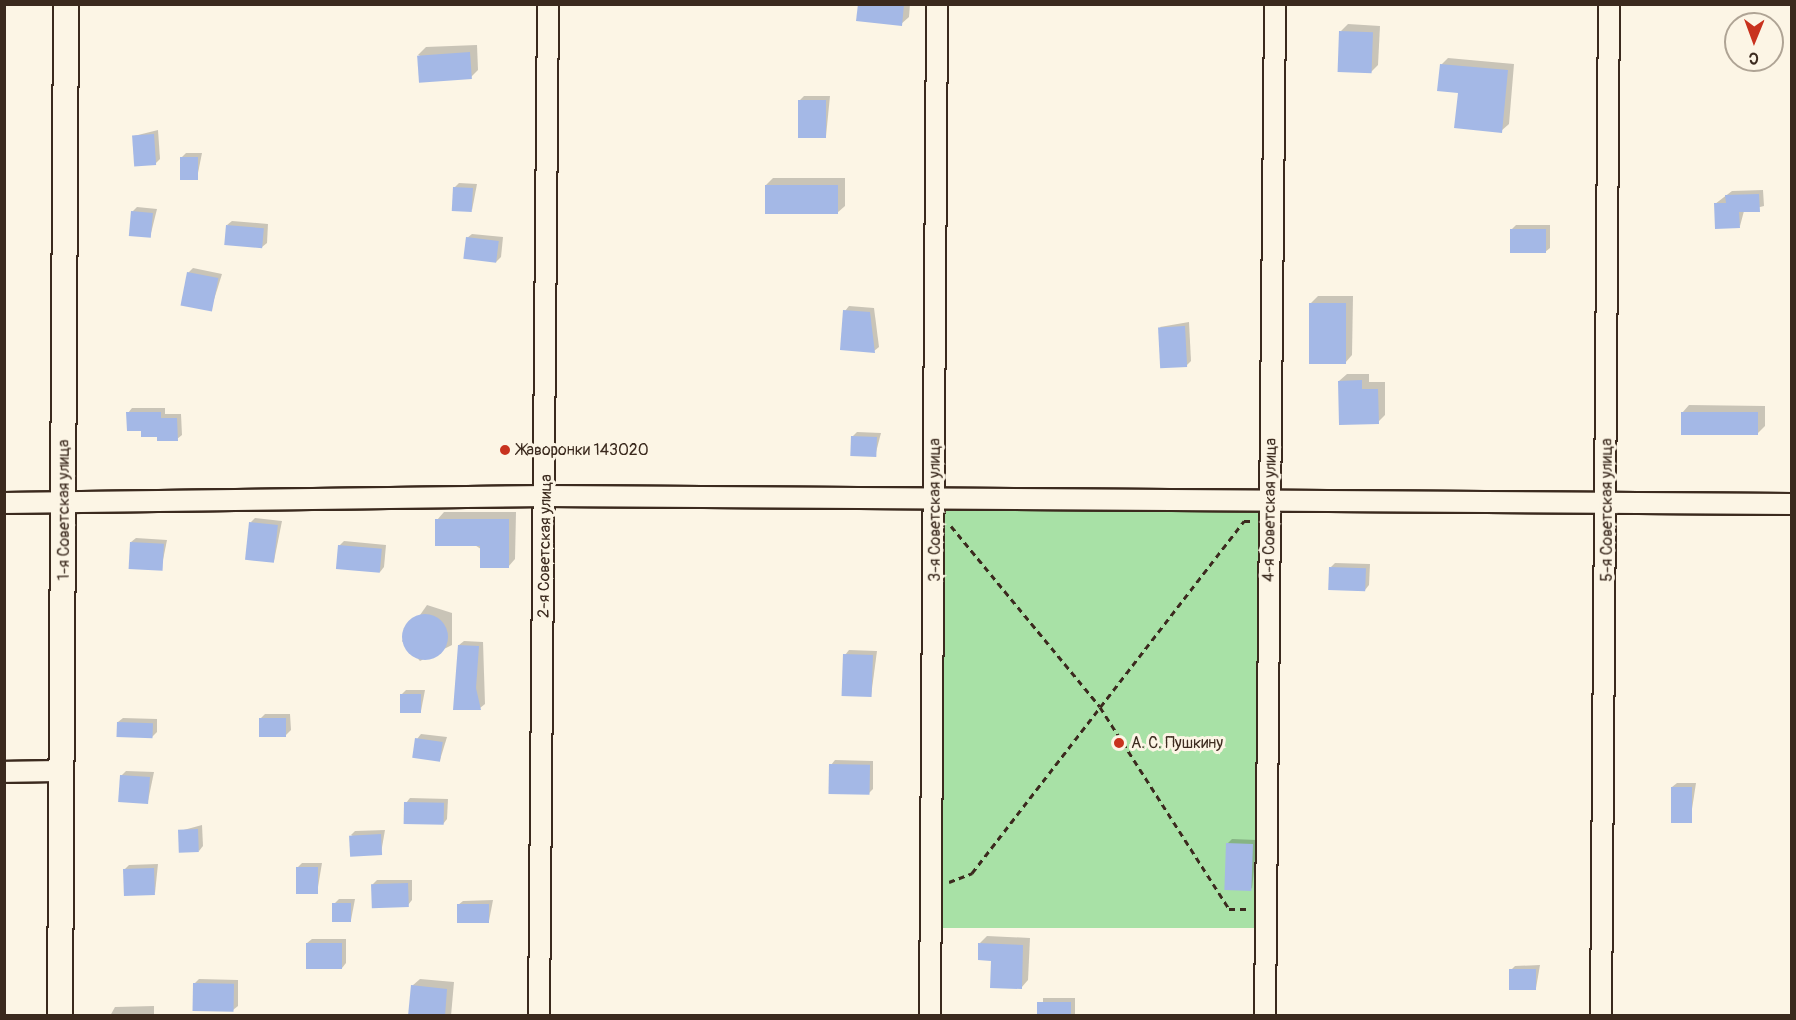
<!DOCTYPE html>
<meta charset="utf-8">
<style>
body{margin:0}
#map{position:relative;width:1796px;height:1020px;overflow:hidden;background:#fcf5e5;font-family:Pangolin,sans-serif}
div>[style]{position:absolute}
.green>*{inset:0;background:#a8e1a6;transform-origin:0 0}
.shadow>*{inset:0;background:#0003;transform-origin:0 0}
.building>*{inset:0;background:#a4b8e6;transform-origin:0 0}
.round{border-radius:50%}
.path>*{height:3px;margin-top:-1.5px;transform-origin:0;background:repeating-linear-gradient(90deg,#3b2a1e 0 6px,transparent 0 10.5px)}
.roads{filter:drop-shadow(2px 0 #3b2a1e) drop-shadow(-2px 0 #3b2a1e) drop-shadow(0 2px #3b2a1e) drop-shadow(0 -2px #3b2a1e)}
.minor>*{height:20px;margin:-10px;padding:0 10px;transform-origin:10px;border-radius:10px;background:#fcf5e5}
.major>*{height:24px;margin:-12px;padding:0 12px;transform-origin:12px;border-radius:12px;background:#fcf5e5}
.dots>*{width:16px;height:16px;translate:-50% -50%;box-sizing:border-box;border:3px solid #fcf5e5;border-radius:50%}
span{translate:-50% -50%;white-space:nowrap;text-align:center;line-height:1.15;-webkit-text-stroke:6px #fcf5e5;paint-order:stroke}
.poi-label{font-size:16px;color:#3b2a1e}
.left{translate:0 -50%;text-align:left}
.street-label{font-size:16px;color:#3b2a1e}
.frame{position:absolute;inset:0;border:6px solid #3b2a1e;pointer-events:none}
.north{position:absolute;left:1724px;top:12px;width:60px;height:60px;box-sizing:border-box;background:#fcf5e5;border:2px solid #afa495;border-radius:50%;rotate:181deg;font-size:16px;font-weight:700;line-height:24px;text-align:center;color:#3b2a1e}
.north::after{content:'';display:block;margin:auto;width:21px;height:27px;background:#c8321e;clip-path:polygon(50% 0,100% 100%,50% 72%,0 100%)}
</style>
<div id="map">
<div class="green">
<i style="left:942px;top:511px;width:319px;height:417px"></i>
</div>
<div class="shadow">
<i style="clip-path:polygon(859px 4px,910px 4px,909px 17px,901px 24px)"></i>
<i style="clip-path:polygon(1348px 24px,1380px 26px,1378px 65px,1371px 72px,1341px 31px)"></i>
<i style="clip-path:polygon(477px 45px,478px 70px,471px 77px,418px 55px,426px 47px)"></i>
<i style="clip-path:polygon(1448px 58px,1514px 64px,1509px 124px,1501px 131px,1459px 92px,1441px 65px)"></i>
<i style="clip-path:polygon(804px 96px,830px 96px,826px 136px,799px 101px)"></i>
<i style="clip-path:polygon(158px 130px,160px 159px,155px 164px,134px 136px)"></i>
<i style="clip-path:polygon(186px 153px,202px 153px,197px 178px,181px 158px)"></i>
<i style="clip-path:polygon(773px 178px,845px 178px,845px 206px,837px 213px,766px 185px)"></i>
<i style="clip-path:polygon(459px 183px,477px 184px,472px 210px,454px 188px)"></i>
<i style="clip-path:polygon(1763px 190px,1764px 206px,1744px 211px,1740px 226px,1715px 204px,1732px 191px)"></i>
<i style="clip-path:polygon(137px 207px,157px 209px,150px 237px,132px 212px)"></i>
<i style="clip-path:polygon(232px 221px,268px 224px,267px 243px,262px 247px,227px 225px)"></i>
<i style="clip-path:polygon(1516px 225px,1550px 225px,1550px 248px,1545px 252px,1512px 229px)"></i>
<i style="clip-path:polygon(472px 234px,503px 237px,501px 257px,496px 262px,467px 238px)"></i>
<i style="clip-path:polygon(193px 268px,222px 274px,211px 309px,188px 273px)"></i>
<i style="clip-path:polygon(1318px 296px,1353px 296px,1352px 355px,1345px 363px,1311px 303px)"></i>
<i style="clip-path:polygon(849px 306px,874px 308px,879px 347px,874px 351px,845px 311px)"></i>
<i style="clip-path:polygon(1189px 322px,1191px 361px,1186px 366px,1160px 327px)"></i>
<i style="clip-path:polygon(1347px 374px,1369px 374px,1369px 382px,1385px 382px,1385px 415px,1378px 422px,1339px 381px)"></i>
<i style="clip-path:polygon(1689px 405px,1765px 406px,1765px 426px,1757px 434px,1682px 413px)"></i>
<i style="clip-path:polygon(132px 408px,165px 408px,165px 414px,181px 414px,182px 435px,177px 439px,159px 435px,128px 413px)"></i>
<i style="clip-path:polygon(857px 432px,881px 433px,875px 456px,852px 437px)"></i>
<i style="clip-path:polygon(444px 512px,516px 512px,515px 559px,508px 567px,437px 520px)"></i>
<i style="clip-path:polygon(255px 518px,282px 521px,274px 561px,251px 522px)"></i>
<i style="clip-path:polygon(136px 538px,167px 540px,161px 570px,131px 542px)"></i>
<i style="clip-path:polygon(344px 541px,386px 545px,384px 567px,380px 572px,339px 546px)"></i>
<i style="clip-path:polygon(1335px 563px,1370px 564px,1369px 585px,1365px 590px,1331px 567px)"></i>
<i style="clip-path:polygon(427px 605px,452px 613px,452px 645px,420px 661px,402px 641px)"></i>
<i style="clip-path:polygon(464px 641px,483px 642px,485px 704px,480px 708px,459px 645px)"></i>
<i style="clip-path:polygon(849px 650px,877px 651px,871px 696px,845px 655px)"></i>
<i style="clip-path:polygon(406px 690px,425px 690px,421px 711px,401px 695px)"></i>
<i style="clip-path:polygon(265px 714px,290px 714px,291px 730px,286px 735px,261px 718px)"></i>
<i style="clip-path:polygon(123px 718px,157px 719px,157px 732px,152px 737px,118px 722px)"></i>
<i style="clip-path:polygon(421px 734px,447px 737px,440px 760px,417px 739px)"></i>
<i style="clip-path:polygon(835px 760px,873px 761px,873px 789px,868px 794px,831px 765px)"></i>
<i style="clip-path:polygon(126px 771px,154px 772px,148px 801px,121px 776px)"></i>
<i style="clip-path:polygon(1677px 783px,1696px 783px,1690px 822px,1672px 787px)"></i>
<i style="clip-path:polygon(410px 798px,448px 799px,447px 819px,443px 824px,406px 803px)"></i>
<i style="clip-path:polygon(202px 825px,203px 846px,199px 851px,180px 831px)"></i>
<i style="clip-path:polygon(385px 830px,381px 853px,351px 835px,355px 831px)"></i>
<i style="clip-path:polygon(1232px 839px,1257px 840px,1252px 889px,1227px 844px)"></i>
<i style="clip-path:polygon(302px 863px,322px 863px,317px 893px,297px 868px)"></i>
<i style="clip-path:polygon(158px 864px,155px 893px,125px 869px,129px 865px)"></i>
<i style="clip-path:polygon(377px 880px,412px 880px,412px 900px,408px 905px,372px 885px)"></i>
<i style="clip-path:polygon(339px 899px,355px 899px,351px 920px,334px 904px)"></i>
<i style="clip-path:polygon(493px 900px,489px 921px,458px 905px,463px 901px)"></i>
<i style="clip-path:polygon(987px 936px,1030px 938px,1028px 980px,1021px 988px,980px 943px)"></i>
<i style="clip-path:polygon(312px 939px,346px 939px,346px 963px,342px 968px,307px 943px)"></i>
<i style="clip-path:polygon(1540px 965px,1536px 988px,1511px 970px,1515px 966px)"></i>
<i style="clip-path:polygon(199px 979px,238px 980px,238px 1006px,233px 1010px,194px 984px)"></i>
<i style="clip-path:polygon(420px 979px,454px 982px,451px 1016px,410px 1016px,412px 986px)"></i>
<i style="left:1043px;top:998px;width:32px;height:18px"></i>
<i style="clip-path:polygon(154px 1006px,154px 1016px,110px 1016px,115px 1007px)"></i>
</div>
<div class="building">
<i style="clip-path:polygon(858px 4px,904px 4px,902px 26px,856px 21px)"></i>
<i style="left:1339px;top:31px;width:34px;height:41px;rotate:2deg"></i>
<i style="left:470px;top:52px;width:27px;height:53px;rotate:86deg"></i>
<i style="clip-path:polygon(1440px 64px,1508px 70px,1502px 133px,1454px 128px,1458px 93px,1437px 91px)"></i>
<i style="left:798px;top:100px;width:28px;height:38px"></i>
<i style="left:154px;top:134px;width:31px;height:22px;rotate:86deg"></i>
<i style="left:180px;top:157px;width:18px;height:23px"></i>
<i style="left:765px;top:185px;width:73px;height:29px"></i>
<i style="left:453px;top:187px;width:20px;height:24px;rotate:3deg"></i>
<i style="clip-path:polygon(1759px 194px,1760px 212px,1739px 212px,1740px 228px,1715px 229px,1714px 203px,1726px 203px,1725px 195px)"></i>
<i style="left:131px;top:211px;width:22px;height:25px;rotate:5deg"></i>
<i style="left:226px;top:225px;width:38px;height:20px;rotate:5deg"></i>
<i style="left:1510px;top:229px;width:36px;height:24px"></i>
<i style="left:466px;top:237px;width:33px;height:22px;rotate:7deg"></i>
<i style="left:187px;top:272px;width:32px;height:34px;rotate:11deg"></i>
<i style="left:1309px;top:303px;width:37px;height:61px"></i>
<i style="clip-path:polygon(843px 310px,870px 312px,875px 353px,840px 350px)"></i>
<i style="left:1185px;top:326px;width:41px;height:27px;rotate:87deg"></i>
<i style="clip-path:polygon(1362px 380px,1362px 389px,1378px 389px,1379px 424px,1339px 425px,1338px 381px)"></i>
<i style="clip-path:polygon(126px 412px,161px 412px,161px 418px,177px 418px,178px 441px,157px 441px,157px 437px,141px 437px,141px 431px,127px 431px)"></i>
<i style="left:1681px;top:412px;width:77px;height:23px"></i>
<i style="left:851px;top:436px;width:26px;height:20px;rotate:2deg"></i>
<i style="clip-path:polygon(435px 519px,509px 519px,509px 568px,480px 568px,480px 546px,435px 546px)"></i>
<i style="left:249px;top:522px;width:29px;height:38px;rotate:6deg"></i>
<i style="left:130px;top:542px;width:34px;height:27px;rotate:3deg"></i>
<i style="left:338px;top:545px;width:44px;height:24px;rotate:5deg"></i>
<i style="left:1329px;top:567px;width:37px;height:23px;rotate:2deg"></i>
<i class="round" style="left:402px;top:614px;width:46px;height:46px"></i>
<i style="clip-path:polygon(458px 645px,479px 646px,476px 688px,481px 710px,453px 710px)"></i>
<i style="left:843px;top:654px;width:30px;height:42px;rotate:2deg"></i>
<i style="left:400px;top:694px;width:21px;height:19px"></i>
<i style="left:259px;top:718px;width:27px;height:19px"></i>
<i style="left:117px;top:722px;width:36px;height:15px;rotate:2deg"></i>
<i style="left:415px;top:738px;width:28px;height:20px;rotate:8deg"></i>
<i style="left:829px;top:764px;width:41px;height:30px;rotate:1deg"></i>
<i style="left:120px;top:775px;width:30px;height:27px;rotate:4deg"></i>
<i style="left:1671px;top:787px;width:21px;height:36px"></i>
<i style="left:404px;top:802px;width:40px;height:22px;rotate:1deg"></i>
<i style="left:198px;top:829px;width:23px;height:20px;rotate:88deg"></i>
<i style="left:381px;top:834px;width:21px;height:32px;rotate:87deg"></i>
<i style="left:1226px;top:843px;width:27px;height:47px;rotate:2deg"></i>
<i style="left:296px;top:867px;width:22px;height:27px"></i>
<i style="left:154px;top:868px;width:27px;height:31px;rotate:88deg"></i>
<i style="left:408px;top:883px;width:24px;height:37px;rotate:88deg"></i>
<i style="left:332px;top:903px;width:19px;height:19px"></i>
<i style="left:457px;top:904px;width:32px;height:19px"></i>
<i style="left:306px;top:943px;width:36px;height:26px"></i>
<i style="clip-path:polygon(978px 943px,1023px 945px,1022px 989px,990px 988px,991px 961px,978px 960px)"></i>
<i style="left:1536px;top:969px;width:21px;height:27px;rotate:90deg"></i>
<i style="left:193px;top:983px;width:41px;height:28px;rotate:1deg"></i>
<i style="clip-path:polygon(411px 985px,447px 989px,445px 1016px,408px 1016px)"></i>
<i style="left:1037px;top:1002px;width:34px;height:14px"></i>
</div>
<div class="path">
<i style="left:951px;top:526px;width:234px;rotate:50.5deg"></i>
<i style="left:1100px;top:707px;width:240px;rotate:57.4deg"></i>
<i style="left:1229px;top:909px;width:19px"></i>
<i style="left:949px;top:882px;width:25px;rotate:-21deg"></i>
<i style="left:972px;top:873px;width:445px;rotate:-52.3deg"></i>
<i style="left:1244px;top:521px;width:7px"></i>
</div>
<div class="roads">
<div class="minor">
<i style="left:4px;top:503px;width:542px;rotate:-0.74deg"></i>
<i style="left:546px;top:496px;width:1246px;rotate:0.37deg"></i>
<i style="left:4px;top:772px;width:58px;rotate:-1deg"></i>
<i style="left:539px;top:1016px;width:1012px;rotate:-89.49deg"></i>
<i style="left:930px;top:1016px;width:1012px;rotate:-89.6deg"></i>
<i style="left:1265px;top:1016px;width:1012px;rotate:-89.43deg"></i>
<i style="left:1601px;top:1016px;width:1012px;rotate:-89.55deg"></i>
</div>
<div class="major">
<i style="left:60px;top:1016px;width:1012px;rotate:-89.66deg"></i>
</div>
</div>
<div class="dots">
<i style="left:505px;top:450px;background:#c8321e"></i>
<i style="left:1119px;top:743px;background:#c8321e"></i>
</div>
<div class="poi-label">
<span class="left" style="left:517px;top:450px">Жаворонки 143020</span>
<span class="left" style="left:1131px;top:743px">А. С. Пушкину</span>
</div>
<div class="street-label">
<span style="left:64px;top:510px;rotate:-90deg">1-я Советская улица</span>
<span style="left:935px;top:510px;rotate:-90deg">3-я Советская улица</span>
<span style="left:1270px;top:510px;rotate:-89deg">4-я Советская улица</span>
<span style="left:1607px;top:510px;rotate:-90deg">5-я Советская улица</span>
<span style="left:545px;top:546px;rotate:-89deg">2-я Советская улица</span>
</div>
<div class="frame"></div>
<div class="north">С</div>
</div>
